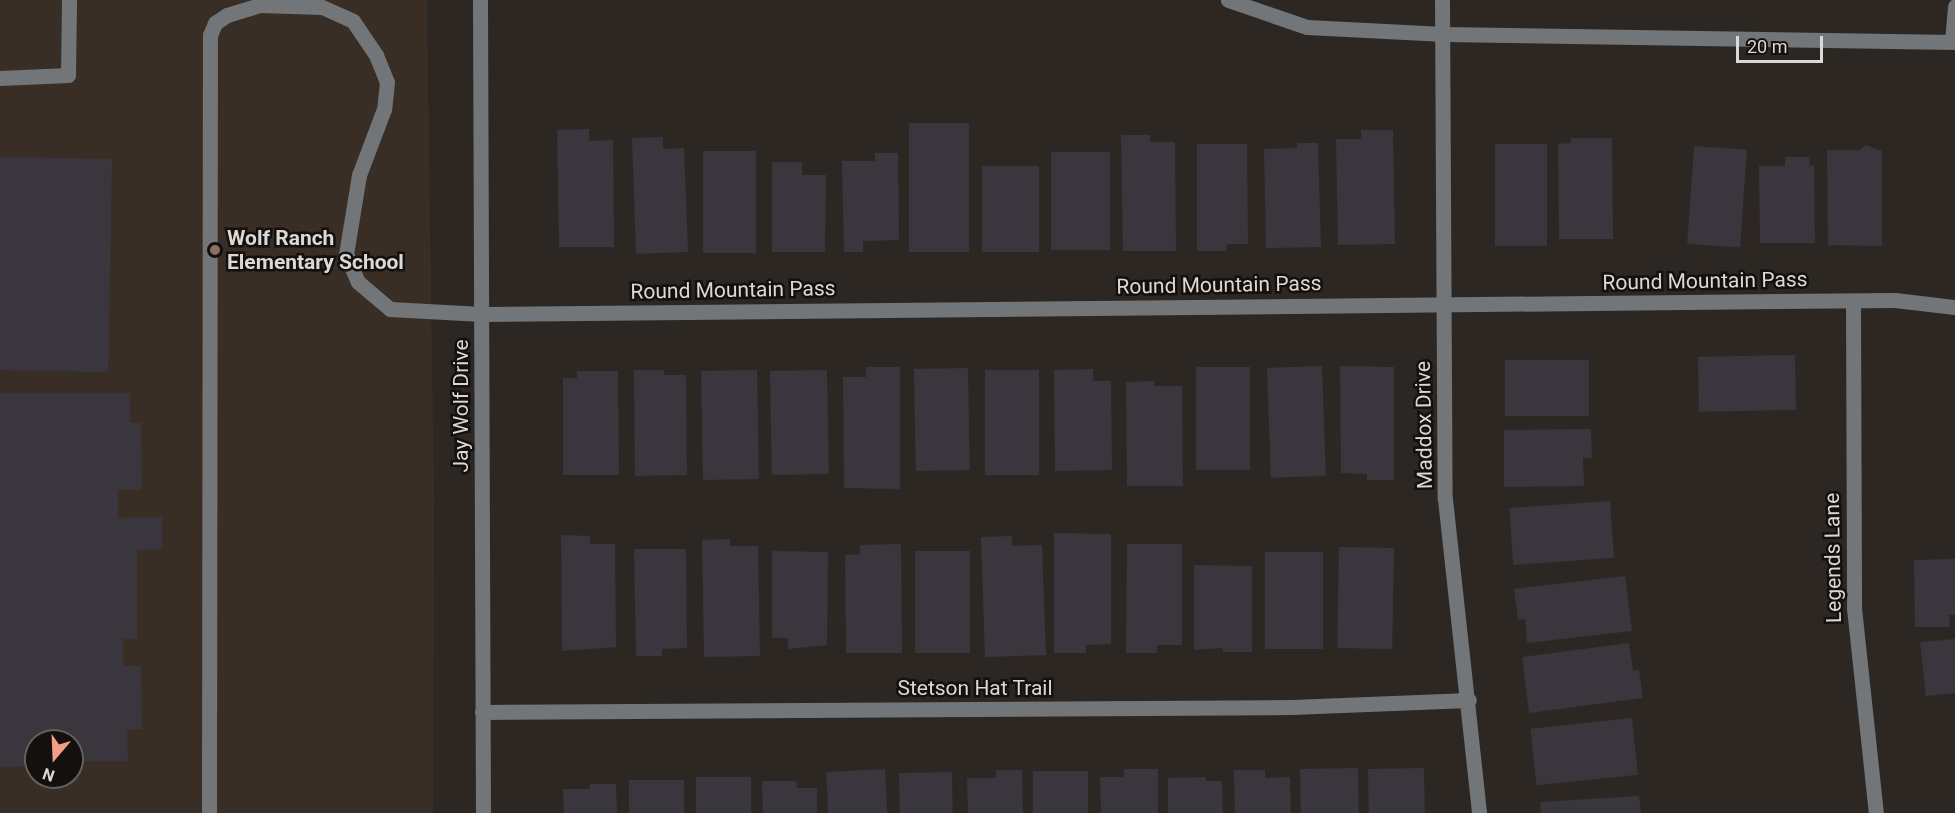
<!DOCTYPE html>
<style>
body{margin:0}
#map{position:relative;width:1955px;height:813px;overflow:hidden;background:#2c2722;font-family:Roboto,sans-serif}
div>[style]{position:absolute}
.built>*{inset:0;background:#392e26}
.building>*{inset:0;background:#39373d;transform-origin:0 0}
.minor>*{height:15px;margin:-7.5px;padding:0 7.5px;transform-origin:7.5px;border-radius:7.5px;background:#727678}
.dots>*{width:16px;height:16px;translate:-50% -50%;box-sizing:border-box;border:3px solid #13100e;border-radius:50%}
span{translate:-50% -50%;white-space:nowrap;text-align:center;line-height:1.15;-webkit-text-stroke:5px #13100e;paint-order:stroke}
.poi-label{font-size:21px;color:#dcd8d5;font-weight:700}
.left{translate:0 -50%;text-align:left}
.street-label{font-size:21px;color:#dcd8d5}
.north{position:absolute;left:24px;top:729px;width:60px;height:60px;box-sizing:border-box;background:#13100e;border:2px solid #63605e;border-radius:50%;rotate:199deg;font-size:16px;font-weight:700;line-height:24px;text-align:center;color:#dcd8d5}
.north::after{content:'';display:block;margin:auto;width:21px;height:27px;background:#f49e87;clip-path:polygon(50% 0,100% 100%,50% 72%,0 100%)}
.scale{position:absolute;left:1736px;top:36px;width:87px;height:27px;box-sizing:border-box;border:3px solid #dcd8d5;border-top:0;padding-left:8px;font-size:18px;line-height:21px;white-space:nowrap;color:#dcd8d5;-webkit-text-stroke:4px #13100e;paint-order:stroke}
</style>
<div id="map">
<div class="built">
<i style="clip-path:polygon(evenodd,0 0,427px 0,434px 500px,433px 813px,0 813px,0 0,36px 741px,72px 741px,72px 777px,36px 777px,36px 741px)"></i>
</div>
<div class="building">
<i style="left:909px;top:123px;width:60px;height:129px"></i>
<i style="clip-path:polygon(589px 129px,589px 141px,613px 140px,614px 247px,559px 247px,557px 130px)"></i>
<i style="clip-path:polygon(1361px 130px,1393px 130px,1395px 244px,1338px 245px,1336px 139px,1361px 139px)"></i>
<i style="clip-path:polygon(1121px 135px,1150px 135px,1150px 142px,1175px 142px,1176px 251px,1123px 251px)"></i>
<i style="clip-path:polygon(663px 137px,663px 149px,684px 148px,688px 252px,636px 254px,632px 138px)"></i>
<i style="clip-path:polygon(1571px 138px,1612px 138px,1613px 239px,1559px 239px,1558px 144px,1571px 143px)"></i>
<i style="clip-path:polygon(1297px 143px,1318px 143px,1321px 247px,1266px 248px,1264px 149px,1297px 148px)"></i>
<i style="clip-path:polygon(1197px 144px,1247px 144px,1248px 244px,1227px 244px,1226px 251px,1197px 251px)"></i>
<i style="left:1495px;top:144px;width:52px;height:102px"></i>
<i style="clip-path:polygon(1866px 145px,1882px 151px,1882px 246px,1828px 245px,1827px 150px,1859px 150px)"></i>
<i style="left:1694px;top:146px;width:53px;height:98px;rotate:4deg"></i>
<i style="left:703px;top:151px;width:53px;height:102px"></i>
<i style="left:1051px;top:152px;width:59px;height:98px"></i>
<i style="clip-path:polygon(875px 153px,898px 153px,899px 240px,863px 241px,863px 252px,844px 252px,842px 161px,875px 161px)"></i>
<i style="left:0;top:157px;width:112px;height:213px;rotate:1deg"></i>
<i style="clip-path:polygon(1785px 157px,1809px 157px,1810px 166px,1814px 165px,1815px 243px,1760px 243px,1759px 166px,1785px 166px)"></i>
<i style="clip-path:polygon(772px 162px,802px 162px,802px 175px,826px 175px,825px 252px,772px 252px)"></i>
<i style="left:982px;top:166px;width:57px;height:86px"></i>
<i style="left:1795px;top:355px;width:55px;height:97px;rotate:89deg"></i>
<i style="left:1589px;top:360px;width:56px;height:84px;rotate:90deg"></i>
<i style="left:1322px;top:366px;width:110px;height:55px;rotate:88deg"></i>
<i style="clip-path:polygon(1340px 366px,1394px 367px,1394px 480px,1367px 480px,1367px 474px,1341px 473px)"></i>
<i style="clip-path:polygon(866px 367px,900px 367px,900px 489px,844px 488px,843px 377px,866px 377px)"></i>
<i style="left:1196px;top:367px;width:54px;height:103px"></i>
<i style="left:968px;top:368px;width:102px;height:54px;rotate:89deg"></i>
<i style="clip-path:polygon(1093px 369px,1093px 381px,1111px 381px,1112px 470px,1055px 471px,1054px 370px)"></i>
<i style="clip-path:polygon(634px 370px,664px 370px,664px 375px,686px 375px,687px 475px,635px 476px)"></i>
<i style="left:757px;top:370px;width:109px;height:56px;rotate:89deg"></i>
<i style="left:827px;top:370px;width:104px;height:57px;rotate:89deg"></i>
<i style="left:985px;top:370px;width:54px;height:105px"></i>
<i style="clip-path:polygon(577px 371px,618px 371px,619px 475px,563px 475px,563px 378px,577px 378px)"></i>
<i style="clip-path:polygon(1154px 381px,1154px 386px,1182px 386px,1183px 486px,1127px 486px,1126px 382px)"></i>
<i style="clip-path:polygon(0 393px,130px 393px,130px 423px,141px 423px,142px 490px,118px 490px,118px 518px,162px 517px,162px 549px,137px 550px,137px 639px,123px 639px,123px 666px,141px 666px,142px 729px,127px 730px,128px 761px,82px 761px,82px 766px,72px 766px,72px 741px,36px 741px,36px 766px,0 767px)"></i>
<i style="clip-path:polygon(1591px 429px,1592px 458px,1583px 458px,1584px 486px,1504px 487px,1504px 430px)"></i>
<i style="left:1610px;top:501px;width:57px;height:101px;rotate:86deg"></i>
<i style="clip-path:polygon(1054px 533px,1111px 534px,1111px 644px,1086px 645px,1086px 653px,1054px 653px)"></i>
<i style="clip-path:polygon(561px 535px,590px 536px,590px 544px,615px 544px,616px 647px,562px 651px)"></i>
<i style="clip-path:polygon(1012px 536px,1012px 546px,1042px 545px,1046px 655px,985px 657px,981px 537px)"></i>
<i style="clip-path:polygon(730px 539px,730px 546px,758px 546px,760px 656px,704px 657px,702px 540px)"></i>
<i style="clip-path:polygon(901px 544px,902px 653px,846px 653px,845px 555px,860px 554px,860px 545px)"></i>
<i style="clip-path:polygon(1127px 544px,1182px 544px,1182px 645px,1157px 645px,1157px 653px,1126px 653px)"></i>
<i style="left:1339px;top:547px;width:55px;height:101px;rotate:1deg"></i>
<i style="clip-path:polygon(634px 549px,686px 549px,687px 648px,662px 649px,662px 656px,636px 656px)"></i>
<i style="clip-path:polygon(772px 551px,828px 552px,827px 645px,788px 649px,788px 638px,772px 638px)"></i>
<i style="left:915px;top:551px;width:55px;height:102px"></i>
<i style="left:1265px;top:552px;width:58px;height:97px"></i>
<i style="clip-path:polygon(1955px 559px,1955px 615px,1949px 615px,1950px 627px,1915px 627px,1914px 560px)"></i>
<i style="clip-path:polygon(1194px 565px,1252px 566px,1252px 652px,1223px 652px,1223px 648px,1194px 650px)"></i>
<i style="clip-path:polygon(1625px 576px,1632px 631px,1527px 643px,1525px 619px,1518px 620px,1514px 589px)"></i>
<i style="clip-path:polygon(1955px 639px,1955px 693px,1926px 696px,1920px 642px)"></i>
<i style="clip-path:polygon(1629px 643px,1633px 671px,1639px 670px,1643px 698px,1529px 713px,1522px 657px)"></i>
<i style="left:1632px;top:718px;width:57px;height:102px;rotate:84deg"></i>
<i style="left:1358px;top:768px;width:45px;height:58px;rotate:89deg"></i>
<i style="left:1424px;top:768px;width:45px;height:56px;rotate:89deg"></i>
<i style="left:885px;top:769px;width:44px;height:59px;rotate:87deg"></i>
<i style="clip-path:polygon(1124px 769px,1158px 769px,1158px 813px,1101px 813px,1100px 777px,1124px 777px)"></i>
<i style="clip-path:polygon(996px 770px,1022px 770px,1023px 813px,968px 813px,967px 778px,996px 778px)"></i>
<i style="clip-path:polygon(1234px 770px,1265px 770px,1265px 778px,1290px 777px,1291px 813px,1235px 813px)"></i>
<i style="left:1088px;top:771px;width:42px;height:55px;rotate:90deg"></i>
<i style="left:952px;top:772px;width:41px;height:53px;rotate:89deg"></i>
<i style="left:696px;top:777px;width:55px;height:36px"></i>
<i style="clip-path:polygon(1206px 777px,1206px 781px,1222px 781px,1223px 813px,1168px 813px,1168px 778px)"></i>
<i style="left:684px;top:780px;width:33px;height:55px;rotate:90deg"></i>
<i style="clip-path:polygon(762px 781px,796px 781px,797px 788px,817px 788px,817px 813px,763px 813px)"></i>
<i style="clip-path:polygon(590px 784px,616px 784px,617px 813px,564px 813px,563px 789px,590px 789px)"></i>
<i style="clip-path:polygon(1639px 796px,1641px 813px,1541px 813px,1540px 802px)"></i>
</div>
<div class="minor">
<i style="left:480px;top:0;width:813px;rotate:89.79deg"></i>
<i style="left:1228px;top:0;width:83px;rotate:18.9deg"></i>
<i style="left:1307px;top:27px;width:137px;rotate:2.9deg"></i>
<i style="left:1444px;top:34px;width:511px;rotate:0.9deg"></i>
<i style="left:1442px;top:0;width:499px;rotate:89.7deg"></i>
<i style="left:1445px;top:499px;width:316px;rotate:83.8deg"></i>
<i style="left:1952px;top:41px;width:35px;rotate:-85deg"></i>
<i style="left:0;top:78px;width:68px;rotate:-2.5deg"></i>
<i style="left:68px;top:75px;width:75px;rotate:-89.2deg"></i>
<i style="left:1853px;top:301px;width:307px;rotate:89.8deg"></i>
<i style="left:1854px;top:608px;width:206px;rotate:83.9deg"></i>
<i style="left:482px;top:712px;width:810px;rotate:-0.35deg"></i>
<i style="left:1292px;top:707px;width:177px;rotate:-2.3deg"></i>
<i style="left:209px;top:813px;width:778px;rotate:-89.93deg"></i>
<i style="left:210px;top:35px;width:13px;rotate:-67deg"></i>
<i style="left:215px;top:23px;width:14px;rotate:-34deg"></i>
<i style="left:227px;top:15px;width:34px;rotate:-17deg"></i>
<i style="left:259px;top:5px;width:63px;rotate:1.8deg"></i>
<i style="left:322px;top:7px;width:34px;rotate:24deg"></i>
<i style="left:353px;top:21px;width:41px;rotate:55.9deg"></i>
<i style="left:376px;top:55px;width:29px;rotate:68deg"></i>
<i style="left:387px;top:82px;width:27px;rotate:96deg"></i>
<i style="left:384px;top:109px;width:71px;rotate:110.7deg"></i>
<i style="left:359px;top:175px;width:80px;rotate:99.3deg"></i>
<i style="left:346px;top:254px;width:30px;rotate:67deg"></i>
<i style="left:358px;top:282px;width:42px;rotate:40.2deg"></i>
<i style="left:390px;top:309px;width:92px;rotate:3.1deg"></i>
<i style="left:482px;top:314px;width:1413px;rotate:-0.57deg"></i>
<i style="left:1895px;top:300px;width:60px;rotate:6.7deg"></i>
</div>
<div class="dots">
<i style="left:215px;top:250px;background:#8d6e63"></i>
</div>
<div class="poi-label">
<span class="left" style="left:227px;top:250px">Wolf Ranch<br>Elementary School</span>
</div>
<div class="street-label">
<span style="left:1705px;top:281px;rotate:-1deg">Round Mountain Pass</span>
<span style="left:1219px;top:285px;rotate:-1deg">Round Mountain Pass</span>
<span style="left:733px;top:290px;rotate:-1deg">Round Mountain Pass</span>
<span style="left:461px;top:406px;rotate:-90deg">Jay Wolf Drive</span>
<span style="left:1424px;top:425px;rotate:-91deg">Maddox Drive</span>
<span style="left:1833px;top:558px;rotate:-91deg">Legends Lane</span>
<span style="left:975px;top:688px">Stetson Hat Trail</span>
</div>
<div class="north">N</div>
<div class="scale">20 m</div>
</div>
